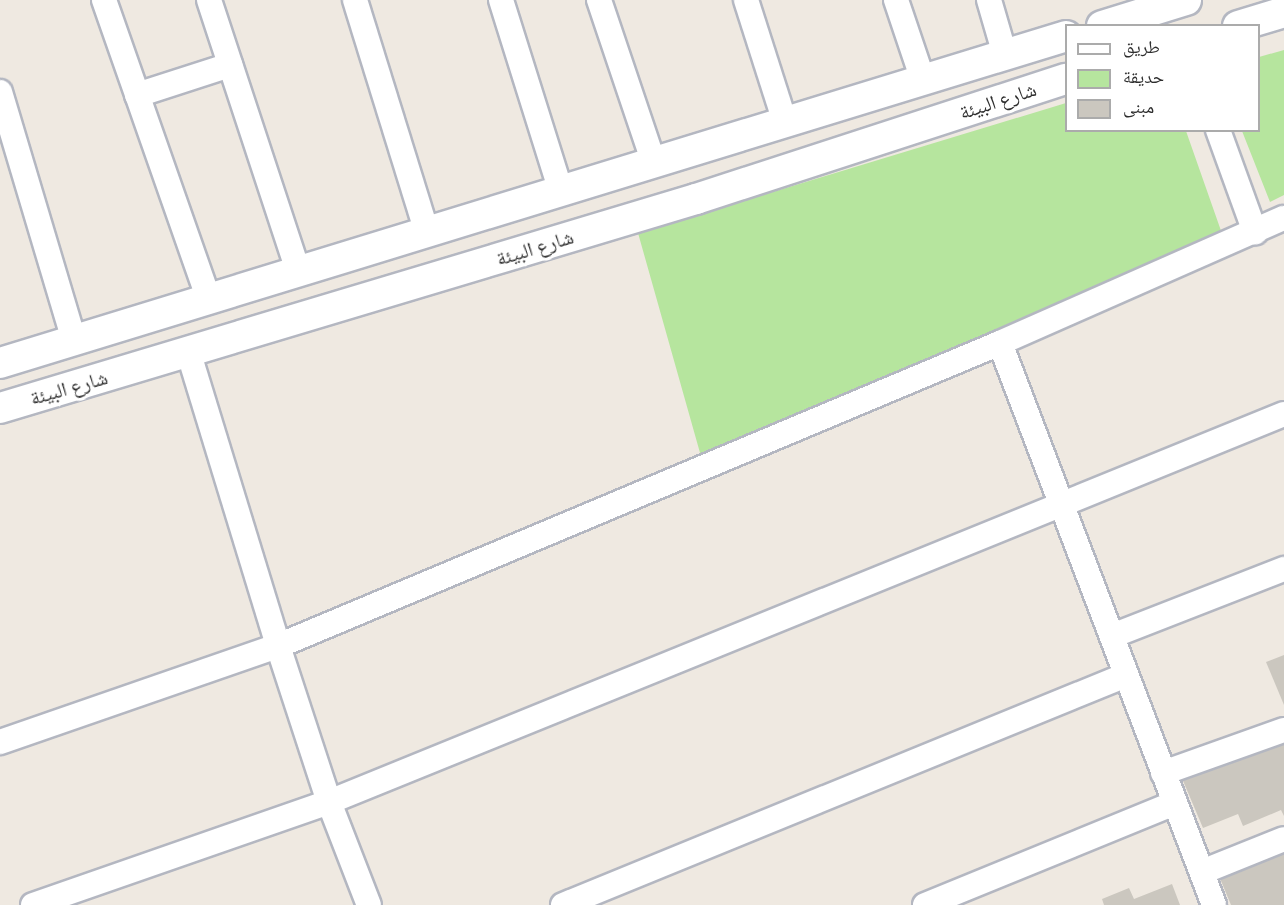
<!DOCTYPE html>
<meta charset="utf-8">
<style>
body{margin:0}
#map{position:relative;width:1284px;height:905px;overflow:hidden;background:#efe9e1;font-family:Cabin,"Noto Naskh Arabic",sans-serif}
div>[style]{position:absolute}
.green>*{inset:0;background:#b6e59e}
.building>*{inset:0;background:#cbc7bf}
.roads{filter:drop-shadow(2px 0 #b4b7c1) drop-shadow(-2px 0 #b4b7c1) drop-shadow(0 2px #b4b7c1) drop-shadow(0 -2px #b4b7c1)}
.minor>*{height:24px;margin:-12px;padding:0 12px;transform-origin:12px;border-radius:12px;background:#fff}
.tertiary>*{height:30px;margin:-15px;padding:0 15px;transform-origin:15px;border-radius:15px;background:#fff}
span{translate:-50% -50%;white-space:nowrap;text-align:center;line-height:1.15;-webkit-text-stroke:6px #fff;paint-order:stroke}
.street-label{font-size:20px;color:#2e2e2e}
.legend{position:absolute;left:1065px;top:24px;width:195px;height:108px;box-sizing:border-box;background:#fff;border:2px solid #ababab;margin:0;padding:8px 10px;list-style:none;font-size:18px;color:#2e2e2e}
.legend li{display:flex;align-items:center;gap:12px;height:30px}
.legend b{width:30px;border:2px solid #ababab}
</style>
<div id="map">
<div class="green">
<i style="clip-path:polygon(1284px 50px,1284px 195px,1270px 202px,1242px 131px,1258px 130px,1259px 57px)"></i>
<i style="clip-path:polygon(1066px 103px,1066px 130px,1186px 131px,1226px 245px,704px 467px,638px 233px)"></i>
</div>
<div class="building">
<i style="clip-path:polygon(1284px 655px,1284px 705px,1266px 662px)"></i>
<i style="clip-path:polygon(1284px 738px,1284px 816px,1281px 810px,1243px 826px,1238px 814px,1203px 828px,1181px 776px,1217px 762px,1219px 768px,1243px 759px,1240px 751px)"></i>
<i style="clip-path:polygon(1284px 851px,1284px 905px,1231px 905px,1219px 876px)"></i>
<i style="clip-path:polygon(1172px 884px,1180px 905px,1104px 905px,1102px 899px,1129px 888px,1134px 899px)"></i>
</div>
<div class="roads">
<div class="minor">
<i style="left:104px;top:0;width:317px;rotate:70.7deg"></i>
<i style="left:209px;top:0;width:285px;rotate:71.8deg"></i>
<i style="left:355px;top:0;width:243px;rotate:72.8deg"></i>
<i style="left:501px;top:0;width:200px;rotate:72.6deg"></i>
<i style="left:599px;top:0;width:172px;rotate:71.4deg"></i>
<i style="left:746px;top:0;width:128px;rotate:72.3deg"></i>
<i style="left:896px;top:0;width:84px;rotate:71.4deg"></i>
<i style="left:989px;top:0;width:57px;rotate:73.8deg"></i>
<i style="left:0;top:92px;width:259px;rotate:73.4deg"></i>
<i style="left:137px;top:95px;width:98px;rotate:-17.9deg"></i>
<i style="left:1218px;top:130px;width:109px;rotate:70.1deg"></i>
<i style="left:1000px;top:343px;width:601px;rotate:69.15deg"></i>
<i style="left:189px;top:354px;width:305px;rotate:73deg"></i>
<i style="left:278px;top:646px;width:164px;rotate:71.9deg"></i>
<i style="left:329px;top:802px;width:110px;rotate:68.8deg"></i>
<i style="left:1112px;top:636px;width:185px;rotate:-21.3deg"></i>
<i style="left:0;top:742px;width:294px;rotate:-19.1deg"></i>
<i style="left:278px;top:646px;width:783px;rotate:-22.77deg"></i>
<i style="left:1000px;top:343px;width:310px;rotate:-23.8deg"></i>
<i style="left:1163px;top:773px;width:128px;rotate:-19.6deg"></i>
<i style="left:1202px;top:872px;width:88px;rotate:-21.9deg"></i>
<i style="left:33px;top:905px;width:313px;rotate:-19.2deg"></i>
<i style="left:329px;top:802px;width:1031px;rotate:-22.11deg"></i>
<i style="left:563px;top:905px;width:608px;rotate:-22.22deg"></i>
<i style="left:925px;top:905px;width:270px;rotate:-22.2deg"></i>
</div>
<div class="tertiary">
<i style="left:1102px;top:26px;width:88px;rotate:-17.2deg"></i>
<i style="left:1238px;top:26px;width:48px;rotate:-16.9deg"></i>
<i style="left:0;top:363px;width:1115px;rotate:-17.05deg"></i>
<i style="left:0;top:408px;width:727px;rotate:-16.71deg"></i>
<i style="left:696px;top:199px;width:389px;rotate:-18deg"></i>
</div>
</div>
<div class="street-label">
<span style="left:998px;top:101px;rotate:-18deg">شارع البيئة</span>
<span style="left:535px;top:248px;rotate:-17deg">شارع البيئة</span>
<span style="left:69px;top:388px;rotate:-16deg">شارع البيئة</span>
</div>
<ul class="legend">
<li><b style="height:8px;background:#fff"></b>طريق</li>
<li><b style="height:16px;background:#b6e59e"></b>حديقة</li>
<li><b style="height:16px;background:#cbc7bf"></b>مبنى</li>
</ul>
</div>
